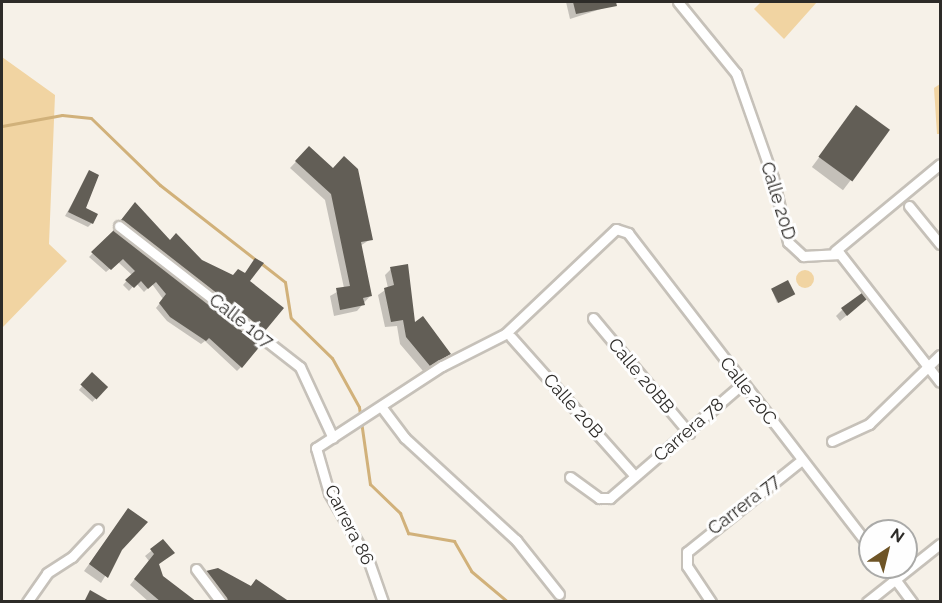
<!DOCTYPE html>
<style>
body{margin:0}
#map{position:relative;width:942px;height:603px;overflow:hidden;background:#f6f1e8;font-family:Raleway,sans-serif}
div>[style]{position:absolute}
.green>*{inset:0;background:#f1d4a2}
.round{border-radius:50%}
.shadow>*{inset:0;background:#0003;transform-origin:0 0}
.stream>*{height:3px;margin:-1.5px;padding:0 1.5px;transform-origin:1.5px;border-radius:1.5px;background:#d1b17a}
.building>*{inset:0;background:#625e56;transform-origin:0 0}
.roads{filter:drop-shadow(2px 0 #c6c1b9) drop-shadow(-2px 0 #c6c1b9) drop-shadow(0 2px #c6c1b9) drop-shadow(0 -2px #c6c1b9)}
.street>*{height:9px;margin:-4.5px;padding:0 4.5px;transform-origin:4.5px;border-radius:4.5px;background:#fff}
span{translate:-50% -50%;white-space:nowrap;text-align:center;line-height:1.15;-webkit-text-stroke:6px #fefefe;paint-order:stroke}
.street-label{font-size:18px;color:#2d2b28}
.frame{position:absolute;inset:0;border:3px solid #2d2b28;pointer-events:none}
.north{position:absolute;left:858px;top:519px;width:60px;height:60px;box-sizing:border-box;background:#fefefe;border:2px solid #aaaaa8;border-radius:50%;rotate:35deg;font-size:16px;font-weight:700;line-height:24px;text-align:center;color:#2d2b28}
.north::after{content:'';display:block;margin:auto;width:21px;height:27px;background:#6e5426;clip-path:polygon(50% 0,100% 100%,50% 72%,0 100%)}
</style>
<div id="map">
<div class="green">
<i style="clip-path:polygon(761px 2px,817px 2px,784px 39px,754px 9px)"></i>
<i style="clip-path:polygon(2px 57px,55px 95px,49px 244px,67px 261px,2px 328px)"></i>
<i style="clip-path:polygon(940px 84px,940px 134px,937px 134px,934px 88px)"></i>
<i class="round" style="left:796px;top:270px;width:18px;height:18px"></i>
</div>
<div class="shadow">
<i style="clip-path:polygon(566px 2px,605px 2px,607px 7px,570px 19px)"></i>
<i style="left:857px;top:107px;width:39px;height:75px;rotate:37deg"></i>
<i style="clip-path:polygon(309px 148px,371px 239px,360px 246px,370px 296px,357px 311px,334px 316px,330px 296px,344px 288px,325px 200px,290px 168px)"></i>
<i style="clip-path:polygon(90px 172px,84px 209px,92px 223px,88px 227px,65px 216px)"></i>
<i style="clip-path:polygon(131px 208px,169px 242px,232px 277px,244px 275px,255px 260px,248px 282px,263px 330px,260px 334px,118px 224px)"></i>
<i style="clip-path:polygon(114px 232px,241px 367px,237px 371px,205px 341px,201px 344px,167px 321px,156px 308px,163px 299px,152px 284px,144px 292px,136px 283px,129px 291px,123px 285px,132px 275px,118px 262px,106px 272px,89px 257px)"></i>
<i style="clip-path:polygon(391px 269px,413px 325px,449px 354px,423px 371px,400px 344px,397px 326px,385px 327px,378px 295px,388px 288px,385px 275px)"></i>
<i style="clip-path:polygon(772px 290px,792px 295px,777px 303px)"></i>
<i style="clip-path:polygon(859px 305px,840px 321px,836px 316px,842px 310px)"></i>
<i style="left:92px;top:375px;width:18px;height:20px;rotate:41deg"></i>
<i style="clip-path:polygon(128px 510px,121px 550px,101px 583px,84px 571px)"></i>
<i style="clip-path:polygon(163px 541px,173px 553px,158px 565px,161px 577px,195px 602px,149px 602px,130px 585px,149px 561px,145px 556px)"></i>
<i style="clip-path:polygon(218px 569px,250px 587px,256px 580px,287px 602px,218px 602px,201px 577px)"></i>
</div>
<div class="stream">
<i style="left:2px;top:126px;width:61px;rotate:-10.4deg"></i>
<i style="left:62px;top:115px;width:29px;rotate:6deg"></i>
<i style="left:91px;top:118px;width:96px;rotate:44.2deg"></i>
<i style="left:160px;top:185px;width:122px;rotate:38deg"></i>
<i style="left:262px;top:264px;width:29px;rotate:38deg"></i>
<i style="left:285px;top:282px;width:36px;rotate:81deg"></i>
<i style="left:291px;top:318px;width:57px;rotate:44.3deg"></i>
<i style="left:332px;top:358px;width:56px;rotate:61.1deg"></i>
<i style="left:359px;top:407px;width:78px;rotate:81.9deg"></i>
<i style="left:370px;top:484px;width:42px;rotate:44deg"></i>
<i style="left:400px;top:513px;width:22px;rotate:68deg"></i>
<i style="left:408px;top:533px;width:47px;rotate:9.9deg"></i>
<i style="left:454px;top:541px;width:34px;rotate:60deg"></i>
<i style="left:471px;top:571px;width:48px;rotate:40deg"></i>
</div>
<div class="building">
<i style="clip-path:polygon(573px 2px,616px 2px,617px 6px,576px 14px)"></i>
<i style="left:856px;top:105px;width:42px;height:64px;rotate:36deg"></i>
<i style="clip-path:polygon(309px 146px,333px 168px,344px 156px,358px 169px,373px 240px,361px 242px,372px 296px,363px 298px,365px 305px,340px 310px,336px 288px,350px 286px,331px 194px,295px 161px)"></i>
<i style="clip-path:polygon(89px 170px,99px 175px,86px 208px,98px 214px,93px 224px,68px 212px)"></i>
<i style="clip-path:polygon(135px 202px,170px 240px,176px 233px,202px 260px,233px 275px,238px 269px,245px 273px,255px 258px,264px 263px,250px 281px,284px 308px,265px 331px,121px 220px)"></i>
<i style="clip-path:polygon(114px 230px,261px 345px,242px 368px,209px 338px,206px 341px,170px 317px,159px 303px,166px 294px,156px 282px,148px 289px,141px 281px,134px 288px,125px 280px,135px 271px,123px 259px,111px 270px,91px 252px)"></i>
<i style="clip-path:polygon(408px 264px,415px 322px,423px 316px,451px 354px,430px 366px,406px 337px,403px 320px,391px 322px,384px 288px,394px 285px,390px 267px)"></i>
<i style="left:788px;top:280px;width:16px;height:19px;rotate:63deg"></i>
<i style="clip-path:polygon(862px 293px,867px 299px,847px 316px,841px 308px)"></i>
<i style="left:92px;top:372px;width:22px;height:17px;rotate:43deg"></i>
<i style="clip-path:polygon(128px 508px,148px 522px,122px 550px,108px 578px,89px 564px)"></i>
<i style="clip-path:polygon(163px 539px,175px 553px,159px 564px,163px 576px,197px 602px,161px 602px,134px 579px,154px 554px,150px 549px)"></i>
<i style="clip-path:polygon(218px 568px,251px 586px,256px 579px,290px 602px,228px 602px,206px 571px)"></i>
<i style="clip-path:polygon(90px 590px,111px 602px,84px 602px)"></i>
</div>
<div class="roads">
<div class="street">
<i style="left:678px;top:2px;width:92px;rotate:50.8deg"></i>
<i style="left:736px;top:73px;width:111px;rotate:70.6deg"></i>
<i style="left:773px;top:178px;width:66px;rotate:76.8deg"></i>
<i style="left:788px;top:242px;width:21px;rotate:43deg"></i>
<i style="left:803px;top:256px;width:37px;rotate:-3deg"></i>
<i style="left:840px;top:254px;width:162px;rotate:52deg"></i>
<i style="left:909px;top:206px;width:49px;rotate:50.8deg"></i>
<i style="left:119px;top:226px;width:229px;rotate:37.9deg"></i>
<i style="left:300px;top:367px;width:78px;rotate:65.1deg"></i>
<i style="left:835px;top:251px;width:136px;rotate:-39.6deg"></i>
<i style="left:593px;top:318px;width:150px;rotate:50.1deg"></i>
<i style="left:511px;top:337px;width:186px;rotate:48.3deg"></i>
<i style="left:383px;top:409px;width:36px;rotate:53deg"></i>
<i style="left:405px;top:438px;width:151px;rotate:42.6deg"></i>
<i style="left:516px;top:540px;width:69px;rotate:51.5deg"></i>
<i style="left:832px;top:441px;width:41px;rotate:-24.7deg"></i>
<i style="left:869px;top:424px;width:99px;rotate:-44.2deg"></i>
<i style="left:570px;top:477px;width:36px;rotate:36deg"></i>
<i style="left:599px;top:498px;width:11px"></i>
<i style="left:610px;top:498px;width:174px;rotate:-40.8deg"></i>
<i style="left:886px;top:567px;width:44px;rotate:53.4deg"></i>
<i style="left:196px;top:569px;width:41px;rotate:52.9deg"></i>
<i style="left:27px;top:602px;width:35px;rotate:-55deg"></i>
<i style="left:47px;top:573px;width:30px;rotate:-33deg"></i>
<i style="left:72px;top:557px;width:38px;rotate:-47deg"></i>
<i style="left:383px;top:602px;width:42px;rotate:-109.3deg"></i>
<i style="left:369px;top:562px;width:80px;rotate:-120.1deg"></i>
<i style="left:329px;top:493px;width:47px;rotate:-106.1deg"></i>
<i style="left:316px;top:448px;width:150px;rotate:-33.1deg"></i>
<i style="left:442px;top:366px;width:71px;rotate:-26.9deg"></i>
<i style="left:505px;top:334px;width:153px;rotate:-43.4deg"></i>
<i style="left:616px;top:229px;width:13px;rotate:18deg"></i>
<i style="left:628px;top:233px;width:396px;rotate:52.4deg"></i>
<i style="left:711px;top:602px;width:43px;rotate:-123.7deg"></i>
<i style="left:687px;top:566px;width:14px;rotate:-90deg"></i>
<i style="left:687px;top:552px;width:147px;rotate:-38.7deg"></i>
<i style="left:867px;top:602px;width:93px;rotate:-38.5deg"></i>
</div>
</div>
<div class="street-label">
<span style="left:778px;top:201px;rotate:73deg">Calle 20D</span>
<span style="left:241px;top:321px;rotate:38deg">Calle 107</span>
<span style="left:641px;top:376px;rotate:50deg">Calle 20BB</span>
<span style="left:748px;top:391px;rotate:52deg">Calle 20C</span>
<span style="left:573px;top:406px;rotate:48deg">Calle 20B</span>
<span style="left:689px;top:430px;rotate:-41deg">Carrera 78</span>
<span style="left:744px;top:505px;rotate:-38deg">Carrera 77</span>
<span style="left:349px;top:525px;rotate:63deg">Carrera 86</span>
</div>
<div class="frame"></div>
<div class="north">N</div>
</div>
